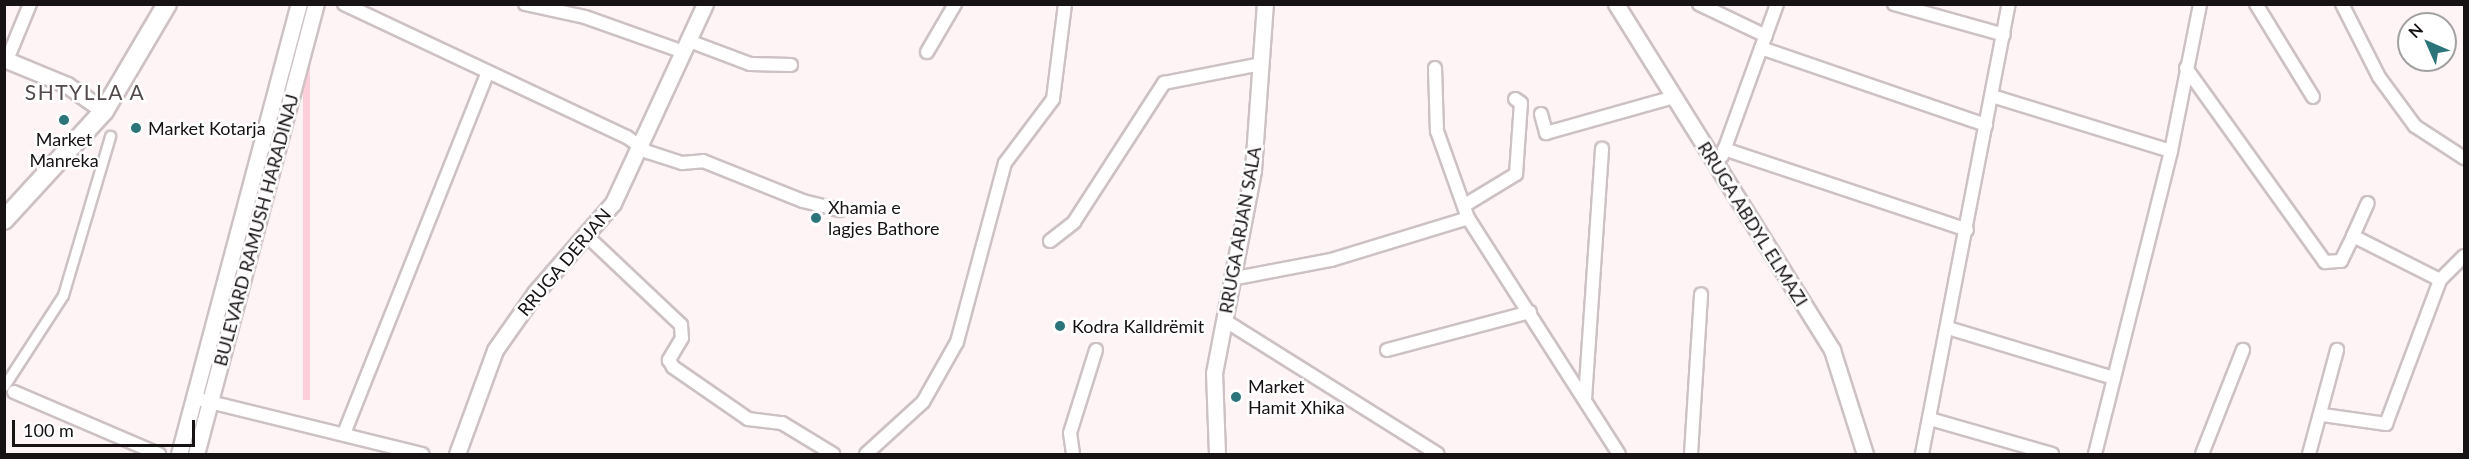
<!DOCTYPE html>
<meta charset="utf-8">
<style>
body{margin:0}
#map{position:relative;width:2469px;height:459px;overflow:hidden;background:#fef4f6;font-family:Lato,sans-serif}
div>[style]{position:absolute}
.green>*{inset:0;background:#fecdda;transform-origin:0 0}
.roads{filter:drop-shadow(2px 0 #cdc1c3) drop-shadow(-2px 0 #cdc1c3) drop-shadow(0 2px #cdc1c3) drop-shadow(0 -2px #cdc1c3)}
.pedestrian>*{height:9px;margin:-4.5px;padding:0 4.5px;transform-origin:4.5px;border-radius:4.5px;background:#fff}
.minor>*{height:12px;margin:-6px;padding:0 6px;transform-origin:6px;border-radius:6px;background:#fff}
.tertiary>*{height:15px;margin:-7.5px;padding:0 7.5px;transform-origin:7.5px;border-radius:7.5px;background:#fff}
.secondary>*{height:18px;margin:-9px;padding:0 9px;transform-origin:9px;border-radius:9px;background:#fff}
.dots>*{width:16px;height:16px;translate:-50% -50%;box-sizing:border-box;border:3px solid #fff;border-radius:50%}
span{translate:-50% -50%;white-space:nowrap;text-align:center;line-height:1.15;-webkit-text-stroke:5px #fff;paint-order:stroke}
.poi-label{font-size:18px;color:#171213}
.left{translate:0 -50%;text-align:left}
.street-label{font-size:18px;color:#171213}
.quarter-label{font-size:21px;color:#53494b;letter-spacing:1.5px}
.frame{position:absolute;inset:0;border:6px solid #171213;pointer-events:none}
.north{position:absolute;left:2397px;top:12px;width:60px;height:60px;box-sizing:border-box;background:#fff;border:2px solid #a2a0a1;border-radius:50%;rotate:315deg;font-size:16px;font-weight:700;line-height:24px;text-align:center;color:#171213}
.north::after{content:'';display:block;margin:auto;width:21px;height:27px;background:#2b747a;clip-path:polygon(50% 0,100% 100%,50% 72%,0 100%)}
.scale{position:absolute;left:12px;top:420px;width:183px;height:27px;box-sizing:border-box;border:3px solid #171213;border-top:0;padding-left:8px;font-size:18px;line-height:21px;white-space:nowrap;color:#171213;-webkit-text-stroke:4px #fff;paint-order:stroke}
</style>
<div id="map">
<div class="green">
<i style="left:303px;top:5px;width:7px;height:395px"></i>
</div>
<div class="roads">
<div class="pedestrian">
<i style="left:4px;top:386px;width:108px;rotate:-57deg"></i>
<i style="left:63px;top:295px;width:166px;rotate:-73.5deg"></i>
</div>
<div class="minor">
<i style="left:344px;top:4px;width:313px;rotate:25.2deg"></i>
<i style="left:627px;top:137px;width:26px;rotate:36deg"></i>
<i style="left:648px;top:152px;width:36px;rotate:18deg"></i>
<i style="left:682px;top:163px;width:21px;rotate:-5deg"></i>
<i style="left:703px;top:161px;width:108px;rotate:21.8deg"></i>
<i style="left:803px;top:201px;width:38px;rotate:14deg"></i>
<i style="left:525px;top:4px;width:61px;rotate:12.2deg"></i>
<i style="left:585px;top:17px;width:105px;rotate:19.5deg"></i>
<i style="left:1699px;top:4px;width:74px;rotate:25.5deg"></i>
<i style="left:1894px;top:4px;width:114px;rotate:15.7deg"></i>
<i style="left:2256px;top:4px;width:109px;rotate:58.5deg"></i>
<i style="left:2342px;top:4px;width:82px;rotate:63.1deg"></i>
<i style="left:2379px;top:77px;width:61px;rotate:53.7deg"></i>
<i style="left:2415px;top:126px;width:59px;rotate:33.1deg"></i>
<i style="left:689px;top:41px;width:65px;rotate:20.7deg"></i>
<i style="left:750px;top:64px;width:41px;rotate:1.4deg"></i>
<i style="left:1761px;top:48px;width:238px;rotate:18.9deg"></i>
<i style="left:927px;top:52px;width:56px;rotate:-59.7deg"></i>
<i style="left:7px;top:60px;width:61px;rotate:-67.7deg"></i>
<i style="left:1435px;top:68px;width:63px;rotate:88.2deg"></i>
<i style="left:1437px;top:131px;width:92px;rotate:70.4deg"></i>
<i style="left:1468px;top:218px;width:280px;rotate:57.4deg"></i>
<i style="left:2186px;top:68px;width:239px;rotate:54.4deg"></i>
<i style="left:2325px;top:262px;width:16px;rotate:-4deg"></i>
<i style="left:2341px;top:261px;width:28px;rotate:-64deg"></i>
<i style="left:2353px;top:236px;width:97px;rotate:26.8deg"></i>
<i style="left:1992px;top:96px;width:187px;rotate:17.1deg"></i>
<i style="left:1541px;top:114px;width:20px;rotate:75deg"></i>
<i style="left:1546px;top:133px;width:133px;rotate:-15.7deg"></i>
<i style="left:1724px;top:149px;width:256px;rotate:18.4deg"></i>
<i style="left:1722px;top:156px;width:162px;rotate:-70.1deg"></i>
<i style="left:1465px;top:205px;width:60px;rotate:-31.3deg"></i>
<i style="left:1516px;top:174px;width:71px;rotate:-86deg"></i>
<i style="left:1521px;top:103px;width:7px;rotate:-146deg"></i>
<i style="left:2353px;top:236px;width:36px;rotate:-66deg"></i>
<i style="left:588px;top:237px;width:128px;rotate:43.4deg"></i>
<i style="left:681px;top:325px;width:13px;rotate:86deg"></i>
<i style="left:682px;top:338px;width:26px;rotate:121deg"></i>
<i style="left:669px;top:360px;width:8px;rotate:60deg"></i>
<i style="left:673px;top:367px;width:91px;rotate:34.7deg"></i>
<i style="left:748px;top:419px;width:34px;rotate:7deg"></i>
<i style="left:782px;top:423px;width:60px;rotate:31.3deg"></i>
<i style="left:1050px;top:241px;width:31px;rotate:-38deg"></i>
<i style="left:1074px;top:222px;width:166px;rotate:-57.1deg"></i>
<i style="left:1164px;top:83px;width:99px;rotate:-11.1deg"></i>
<i style="left:1231px;top:279px;width:102px;rotate:-10.8deg"></i>
<i style="left:1331px;top:260px;width:143px;rotate:-17deg"></i>
<i style="left:1224px;top:320px;width:252px;rotate:32.1deg"></i>
<i style="left:1948px;top:328px;width:173px;rotate:16.8deg"></i>
<i style="left:1387px;top:350px;width:148px;rotate:-14.9deg"></i>
<i style="left:14px;top:392px;width:158px;rotate:23.2deg"></i>
<i style="left:1585px;top:399px;width:251px;rotate:-86.1deg"></i>
<i style="left:202px;top:400px;width:227px;rotate:13.8deg"></i>
<i style="left:2323px;top:415px;width:64px;rotate:8.1deg"></i>
<i style="left:2386px;top:424px;width:154px;rotate:-69.4deg"></i>
<i style="left:2440px;top:280px;width:34px;rotate:-45deg"></i>
<i style="left:1930px;top:419px;width:127px;rotate:16deg"></i>
<i style="left:345px;top:431px;width:386px;rotate:-68.3deg"></i>
<i style="left:866px;top:454px;width:77px;rotate:-42.4deg"></i>
<i style="left:923px;top:402px;width:69px;rotate:-60.5deg"></i>
<i style="left:957px;top:342px;width:185px;rotate:-75deg"></i>
<i style="left:1005px;top:163px;width:80px;rotate:-53.1deg"></i>
<i style="left:1053px;top:99px;width:96px;rotate:-82.8deg"></i>
<i style="left:1073px;top:454px;width:21px;rotate:-98deg"></i>
<i style="left:1070px;top:433px;width:87px;rotate:-72.6deg"></i>
<i style="left:1691px;top:454px;width:160px;rotate:-86.4deg"></i>
<i style="left:1922px;top:454px;width:458px;rotate:-79.1deg"></i>
<i style="left:2095px;top:454px;width:312px;rotate:-75.9deg"></i>
<i style="left:2171px;top:151px;width:150px;rotate:-78.8deg"></i>
<i style="left:2202px;top:454px;width:112px;rotate:-68.5deg"></i>
<i style="left:2309px;top:454px;width:108px;rotate:-74.9deg"></i>
</div>
<div class="tertiary">
<i style="left:1616px;top:4px;width:408px;rotate:58deg"></i>
<i style="left:1832px;top:350px;width:109px;rotate:72.4deg"></i>
<i style="left:4px;top:59px;width:68px;rotate:22.4deg"></i>
<i style="left:67px;top:85px;width:45px;rotate:35.1deg"></i>
<i style="left:179px;top:454px;width:466px;rotate:-75.1deg"></i>
<i style="left:196px;top:454px;width:466px;rotate:-75.1deg"></i>
<i style="left:457px;top:454px;width:111px;rotate:-69.9deg"></i>
<i style="left:495px;top:350px;width:70px;rotate:-54.9deg"></i>
<i style="left:535px;top:293px;width:119px;rotate:-49.1deg"></i>
<i style="left:613px;top:203px;width:219px;rotate:-65.2deg"></i>
<i style="left:1217px;top:454px;width:81px;rotate:-92.1deg"></i>
<i style="left:1214px;top:373px;width:207px;rotate:-79.1deg"></i>
<i style="left:1253px;top:170px;width:166px;rotate:-85.9deg"></i>
</div>
<div class="secondary">
<i style="left:4px;top:220px;width:148px;rotate:-47.5deg"></i>
<i style="left:104px;top:111px;width:124px;rotate:-59.5deg"></i>
</div>
</div>
<div class="dots">
<i style="left:64px;top:120px;background:#2b747a"></i>
<i style="left:136px;top:128px;background:#2b747a"></i>
<i style="left:816px;top:218px;background:#2b747a"></i>
<i style="left:1060px;top:326px;background:#2b747a"></i>
<i style="left:1236px;top:397px;background:#2b747a"></i>
</div>
<div class="poi-label">
<span class="left" style="left:148px;top:128px">Market Kotarja</span>
<span style="left:64px;top:150px">Market<br>Manreka</span>
<span class="left" style="left:828px;top:218px">Xhamia e<br>lagjes Bathore</span>
<span class="left" style="left:1072px;top:326px">Kodra Kalldrëmit</span>
<span class="left" style="left:1248px;top:397px">Market<br>Hamit Xhika</span>
</div>
<div class="street-label">
<span style="left:1753px;top:224px;rotate:58deg">RRUGA ABDYL ELMAZI</span>
<span style="left:256px;top:230px;rotate:-75deg">BULEVARD RAMUSH HARADINAJ</span>
<span style="left:1240px;top:230px;rotate:-80deg">RRUGA ARJAN SALA</span>
<span style="left:564px;top:262px;rotate:-50deg">RRUGA DERJAN</span>
</div>
<div class="quarter-label">
<span style="left:85px;top:92px">SHTYLLA A</span>
</div>
<div class="frame"></div>
<div class="north">N</div>
<div class="scale">100 m</div>
</div>
